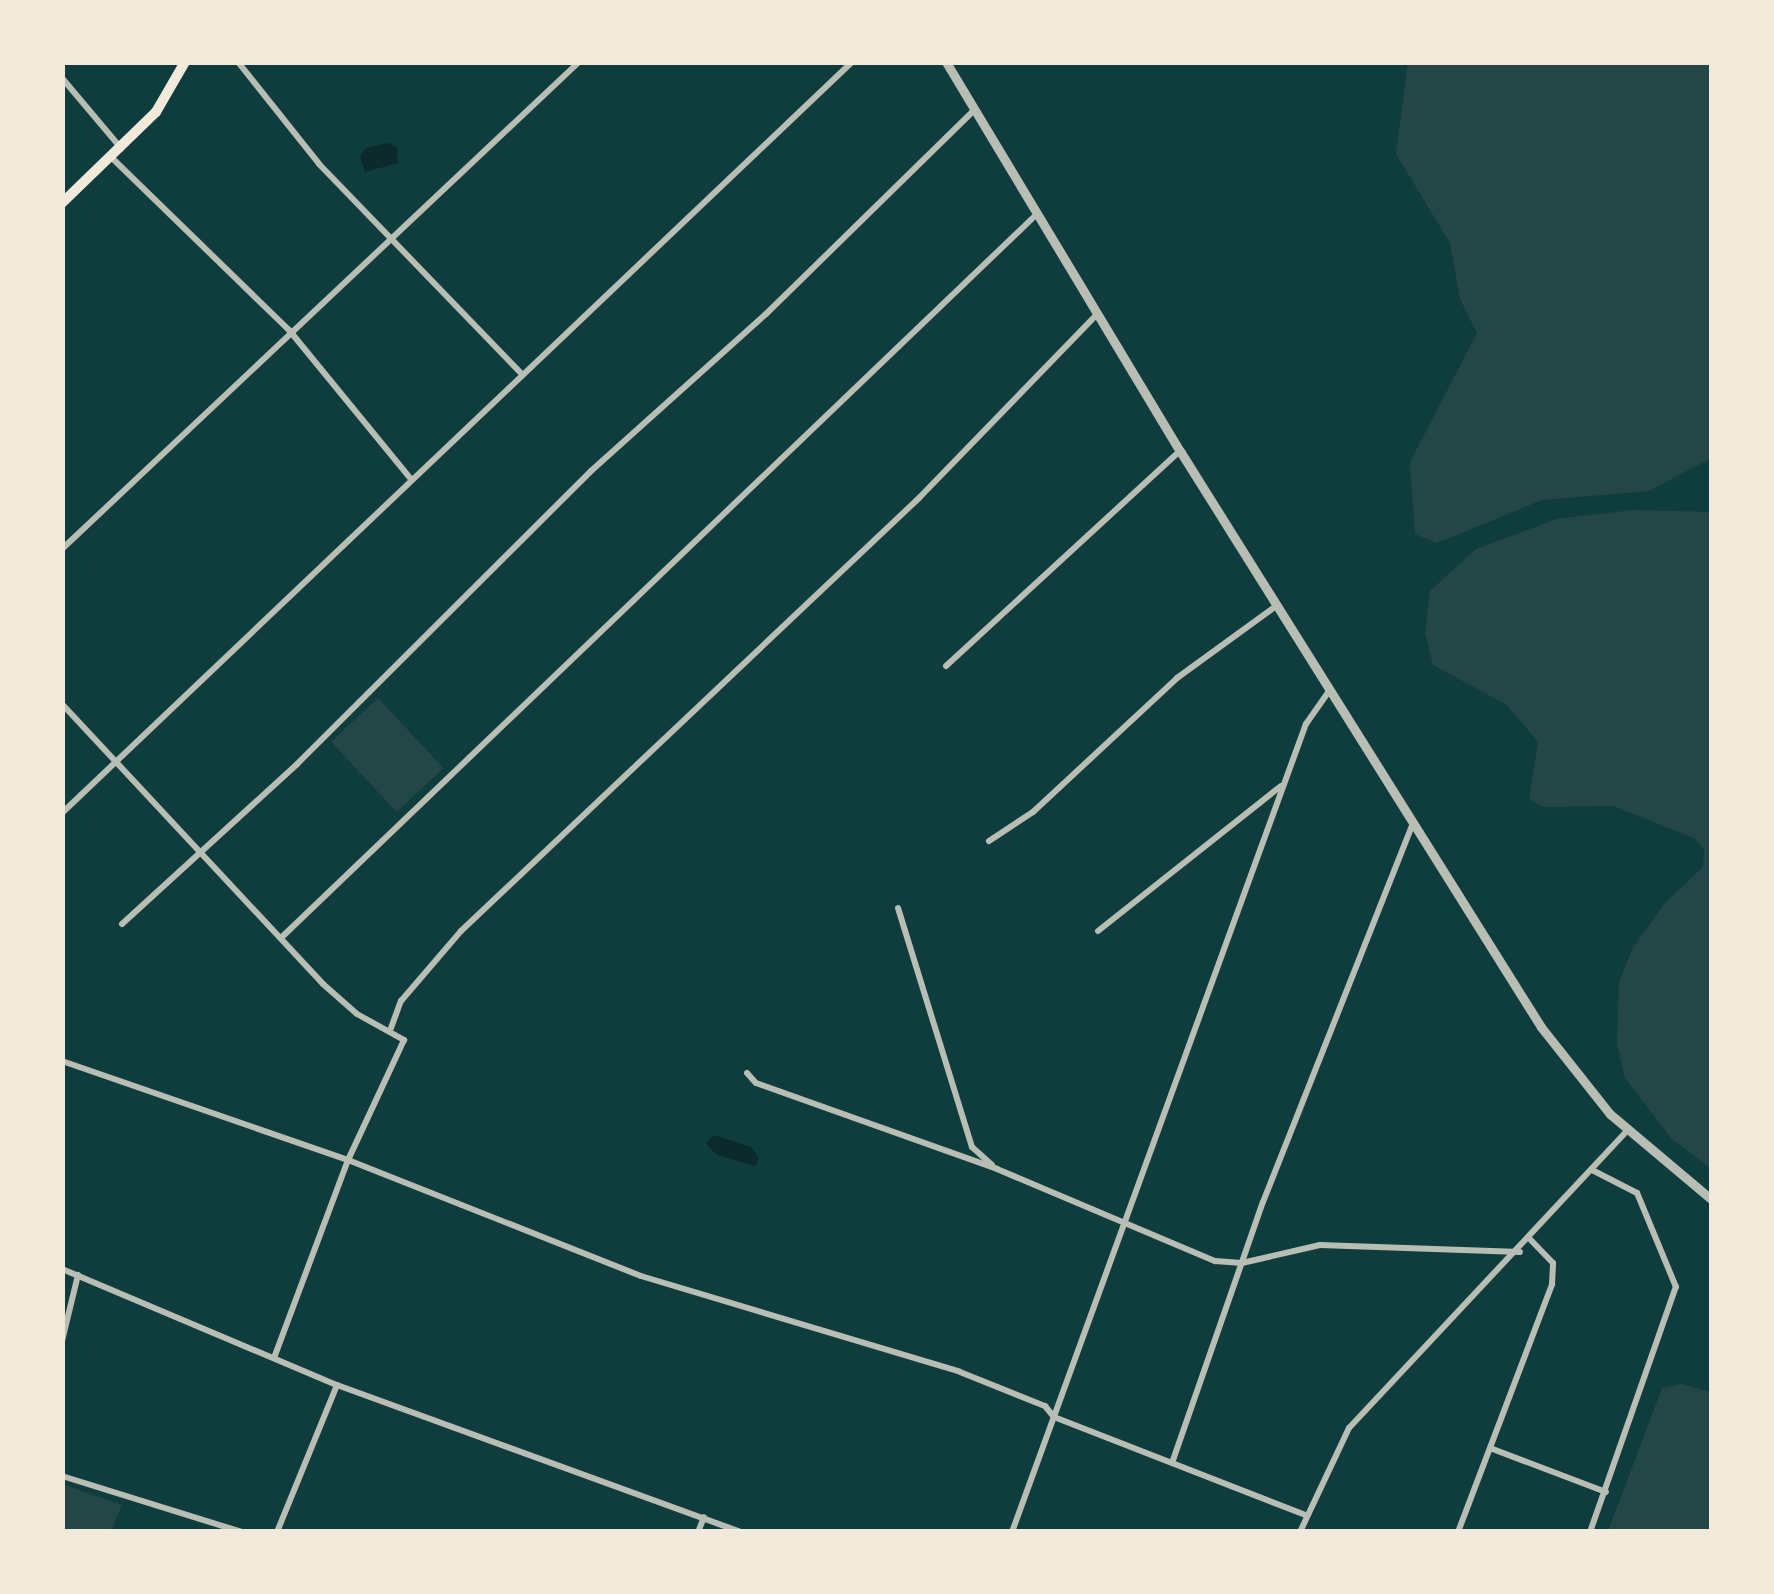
<!DOCTYPE html>
<style>
body{margin:0}
#map{position:relative;width:1774px;height:1594px;overflow:hidden;background:#0f3d3e;font-family:"Work Sans",sans-serif}
div>[style]{position:absolute}
.green>*{inset:0;background:#244646;transform-origin:0 0}
.water>*{inset:0;background:#0a2a2b}
.minor>*{height:6px;margin:-3px;padding:0 3px;transform-origin:3px;border-radius:3px;background:#b8beb3}
.tertiary>*{height:9px;margin:-4.5px;padding:0 4.5px;transform-origin:4.5px;border-radius:4.5px;background:#b8beb3}
.secondary>*{height:10px;margin:-5px;padding:0 5px;transform-origin:5px;border-radius:5px;background:#f1e9da}
span{translate:-50% -50%;white-space:nowrap;text-align:center;line-height:1.15;-webkit-text-stroke:8px #f1e9da;paint-order:stroke}
.frame{position:absolute;inset:0;border:65px solid #f1e9da;pointer-events:none}
</style>
<div id="map">
<div class="green">
<i style="clip-path:polygon(1408px 63px,1711px 63px,1711px 458px,1649px 491px,1542px 500px,1437px 543px,1415px 534px,1410px 462px,1477px 333px,1460px 299px,1450px 243px,1396px 154px)"></i>
<i style="clip-path:polygon(1633px 510px,1711px 512px,1711px 1169px,1671px 1138px,1625px 1078px,1617px 1043px,1619px 982px,1633px 948px,1665px 903px,1703px 867px,1704px 849px,1694px 838px,1614px 806px,1544px 807px,1529px 799px,1538px 742px,1507px 705px,1433px 665px,1425px 633px,1430px 591px,1476px 549px,1557px 519px)"></i>
<i style="left:378px;top:698px;width:96px;height:64px;rotate:47deg"></i>
<i style="clip-path:polygon(1681px 1384px,1711px 1392px,1711px 1531px,1608px 1531px,1662px 1388px)"></i>
<i style="clip-path:polygon(62px 1484px,122px 1505px,111px 1531px,63px 1531px)"></i>
</div>
<div class="water">
<i style="clip-path:polygon(388px 143px,397px 147px,398px 163px,365px 172px,360px 157px,365px 148px)"></i>
<i style="clip-path:polygon(714px 1135px,751px 1147px,759px 1158px,755px 1166px,717px 1155px,706px 1144px)"></i>
</div>
<div class="minor">
<i style="left:238px;top:62px;width:130px;rotate:51.5deg"></i>
<i style="left:319px;top:164px;width:289px;rotate:46deg"></i>
<i style="left:62px;top:78px;width:92px;rotate:49.9deg"></i>
<i style="left:112px;top:158px;width:247px;rotate:44.2deg"></i>
<i style="left:289px;top:330px;width:191px;rotate:50.7deg"></i>
<i style="left:62px;top:549px;width:710px;rotate:-43.29deg"></i>
<i style="left:946px;top:666px;width:318px;rotate:-42.6deg"></i>
<i style="left:62px;top:704px;width:383px;rotate:47deg"></i>
<i style="left:323px;top:984px;width:45px;rotate:41.4deg"></i>
<i style="left:357px;top:1014px;width:54px;rotate:29deg"></i>
<i style="left:404px;top:1040px;width:132px;rotate:115deg"></i>
<i style="left:348px;top:1160px;width:211px;rotate:110.5deg"></i>
<i style="left:62px;top:813px;width:1090px;rotate:-43.55deg"></i>
<i style="left:989px;top:841px;width:53px;rotate:-33.4deg"></i>
<i style="left:1033px;top:812px;width:197px;rotate:-42.9deg"></i>
<i style="left:1177px;top:678px;width:122px;rotate:-36deg"></i>
<i style="left:898px;top:908px;width:250px;rotate:72.8deg"></i>
<i style="left:972px;top:1147px;width:27px;rotate:42deg"></i>
<i style="left:122px;top:924px;width:237px;rotate:-42.4deg"></i>
<i style="left:297px;top:764px;width:415px;rotate:-44.9deg"></i>
<i style="left:591px;top:471px;width:235px;rotate:-41.9deg"></i>
<i style="left:766px;top:314px;width:293px;rotate:-44.4deg"></i>
<i style="left:1098px;top:931px;width:233px;rotate:-38.4deg"></i>
<i style="left:283px;top:936px;width:1044px;rotate:-43.76deg"></i>
<i style="left:391px;top:1028px;width:29px;rotate:-70deg"></i>
<i style="left:401px;top:1001px;width:92px;rotate:-49.4deg"></i>
<i style="left:461px;top:931px;width:630px;rotate:-43.39deg"></i>
<i style="left:919px;top:498px;width:256px;rotate:-45.9deg"></i>
<i style="left:62px;top:1061px;width:303px;rotate:19.1deg"></i>
<i style="left:348px;top:1160px;width:315px;rotate:21.6deg"></i>
<i style="left:641px;top:1276px;width:333px;rotate:16.7deg"></i>
<i style="left:960px;top:1372px;width:92px;rotate:21.8deg"></i>
<i style="left:1045px;top:1406px;width:14px;rotate:51deg"></i>
<i style="left:1054px;top:1417px;width:270px;rotate:21.3deg"></i>
<i style="left:747px;top:1073px;width:13px;rotate:48deg"></i>
<i style="left:756px;top:1083px;width:256px;rotate:19.6deg"></i>
<i style="left:997px;top:1169px;width:237px;rotate:22.9deg"></i>
<i style="left:1215px;top:1261px;width:27px;rotate:4deg"></i>
<i style="left:1242px;top:1263px;width:80px;rotate:-13deg"></i>
<i style="left:1320px;top:1245px;width:200px;rotate:2deg"></i>
<i style="left:62px;top:1269px;width:298px;rotate:22.9deg"></i>
<i style="left:337px;top:1385px;width:430px;rotate:20deg"></i>
<i style="left:62px;top:1341px;width:68px;rotate:-76.4deg"></i>
<i style="left:1490px;top:1448px;width:124px;rotate:20.8deg"></i>
<i style="left:1172px;top:1463px;width:276px;rotate:-70.8deg"></i>
<i style="left:1263px;top:1202px;width:404px;rotate:-68.4deg"></i>
<i style="left:62px;top:1476px;width:189px;rotate:17.3deg"></i>
<i style="left:277px;top:1532px;width:159px;rotate:-67.8deg"></i>
<i style="left:698px;top:1532px;width:16px;rotate:-68deg"></i>
<i style="left:1012px;top:1532px;width:860px;rotate:-70.01deg"></i>
<i style="left:1306px;top:724px;width:39px;rotate:-55deg"></i>
<i style="left:1300px;top:1532px;width:115px;rotate:-64.8deg"></i>
<i style="left:1349px;top:1428px;width:407px;rotate:-46.9deg"></i>
<i style="left:1458px;top:1532px;width:265px;rotate:-69.2deg"></i>
<i style="left:1552px;top:1284px;width:21px;rotate:-87deg"></i>
<i style="left:1553px;top:1263px;width:32px;rotate:-134deg"></i>
<i style="left:1590px;top:1532px;width:260px;rotate:-70.7deg"></i>
<i style="left:1676px;top:1287px;width:102px;rotate:-112.5deg"></i>
<i style="left:1637px;top:1193px;width:51px;rotate:-152.9deg"></i>
</div>
<div class="tertiary">
<i style="left:946px;top:62px;width:454px;rotate:59deg"></i>
<i style="left:1180px;top:451px;width:680px;rotate:57.92deg"></i>
<i style="left:1541px;top:1027px;width:111px;rotate:51.6deg"></i>
<i style="left:1610px;top:1114px;width:133px;rotate:40.1deg"></i>
</div>
<div class="secondary">
<i style="left:62px;top:203px;width:131px;rotate:-44.1deg"></i>
<i style="left:156px;top:112px;width:58px;rotate:-59.9deg"></i>
</div>
<div class="frame"></div>
</div>
